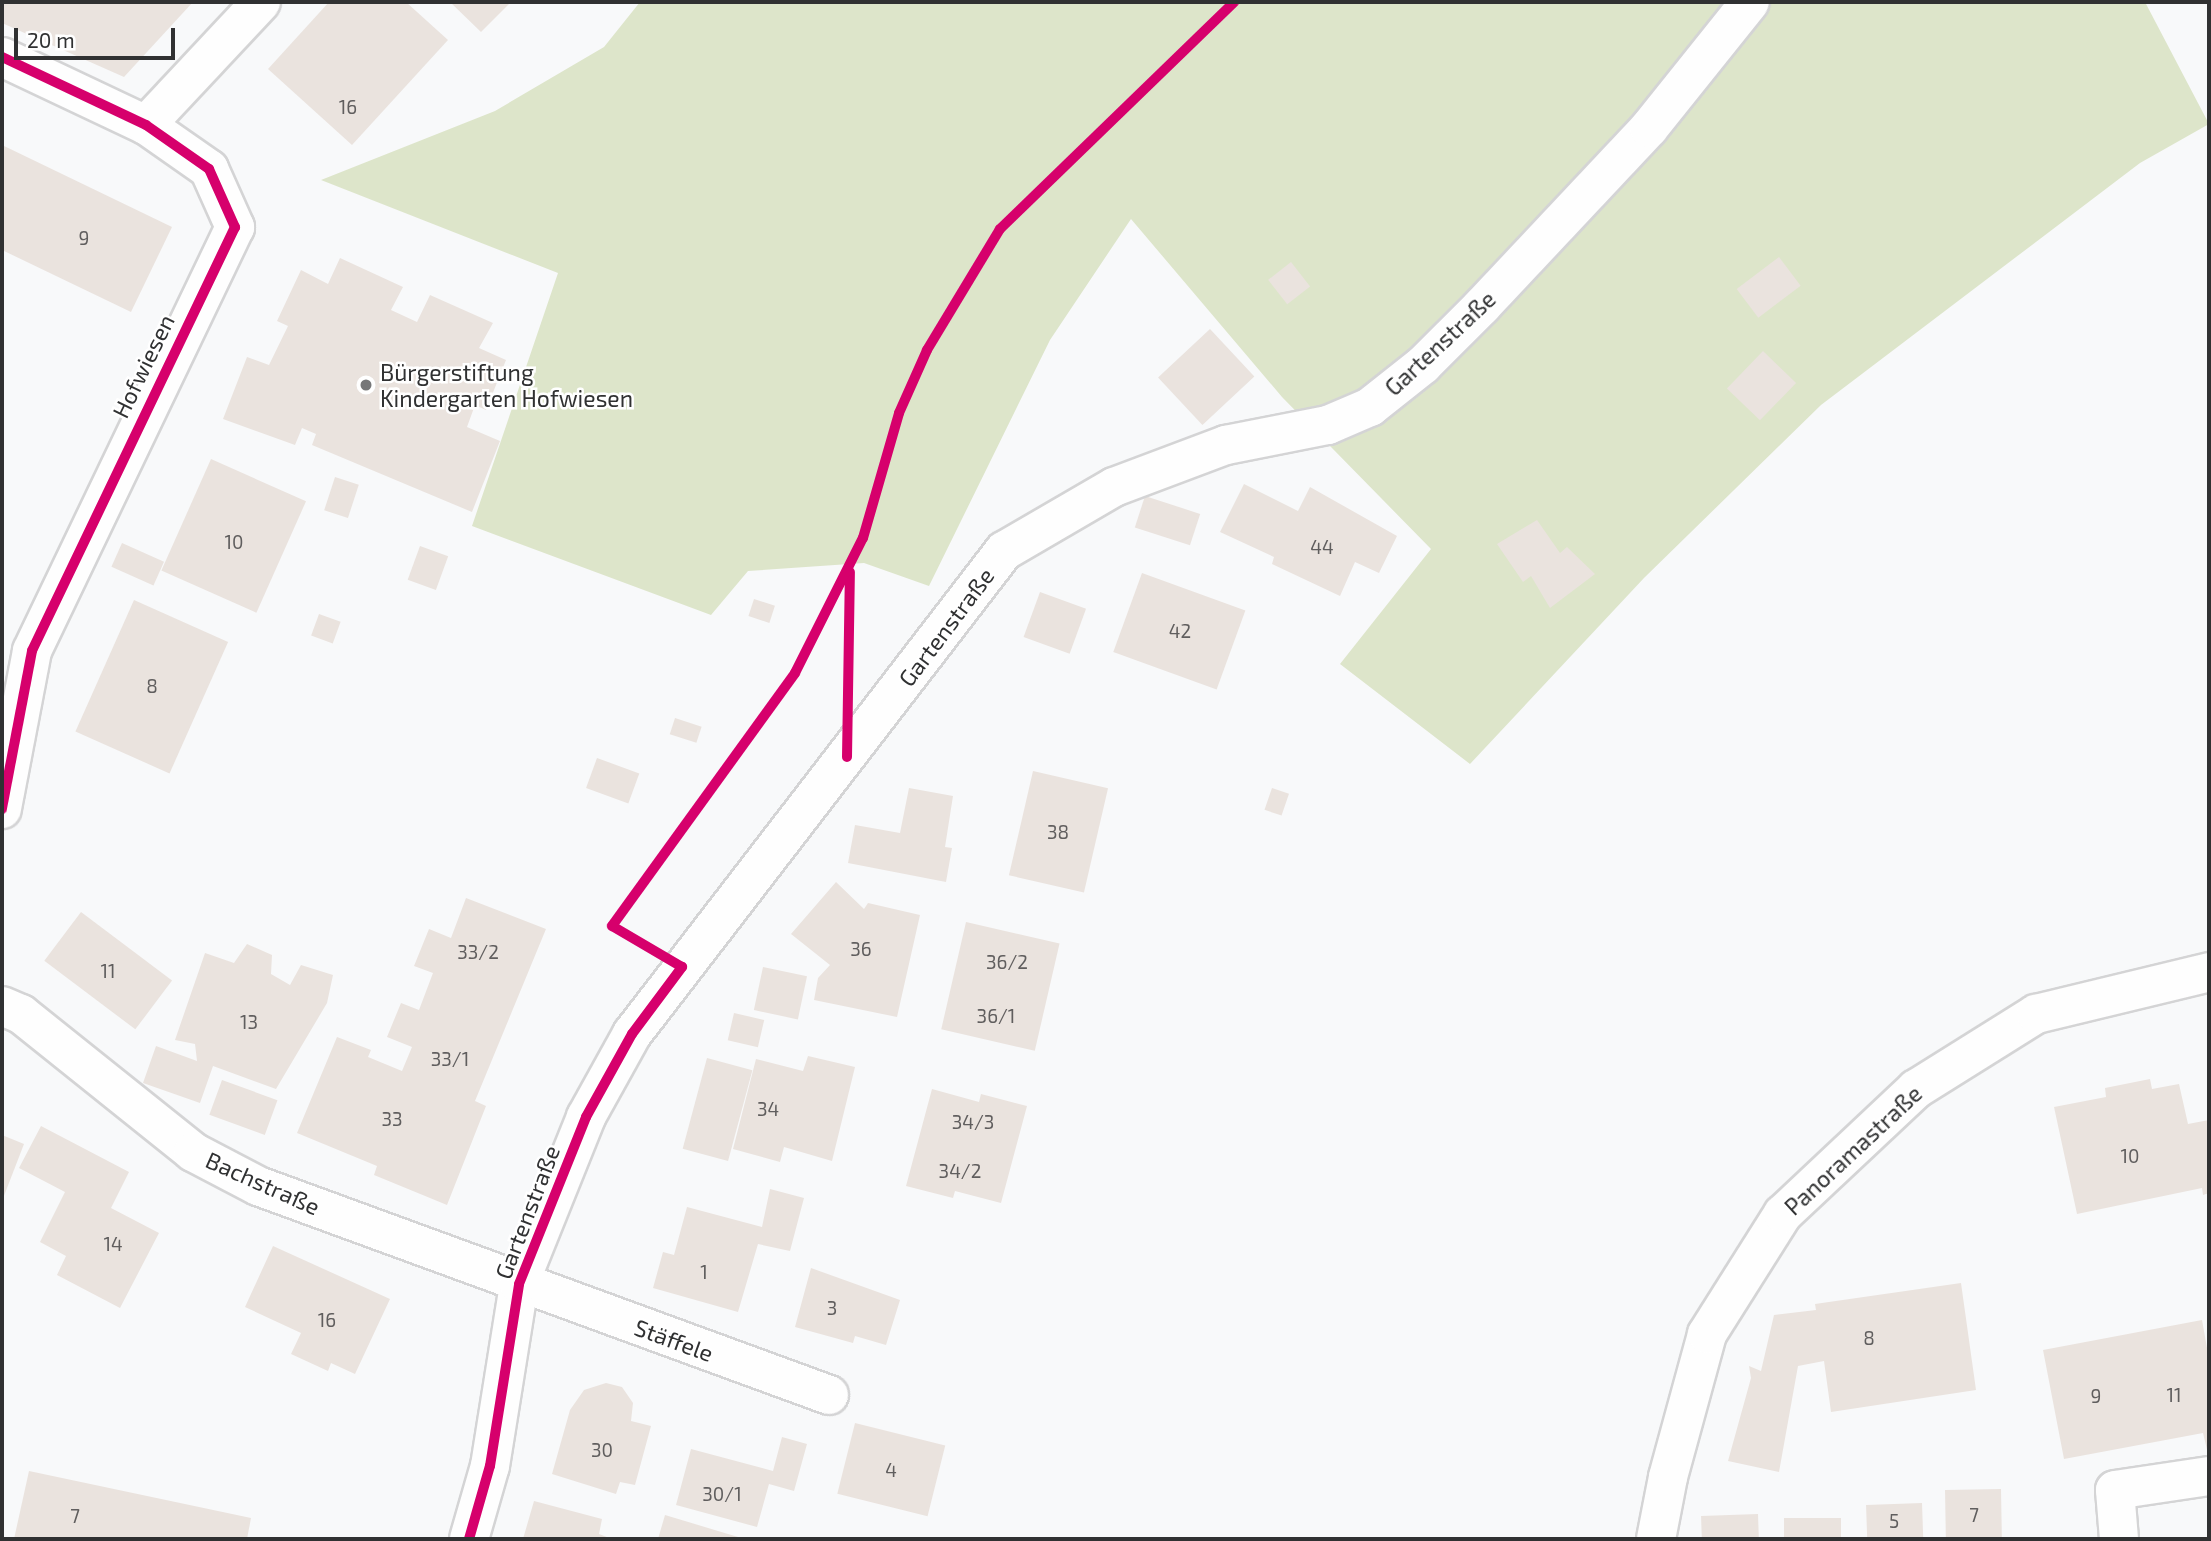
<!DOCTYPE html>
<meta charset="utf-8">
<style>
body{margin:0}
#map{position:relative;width:2211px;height:1541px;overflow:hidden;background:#f8f9fa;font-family:"Exo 2",sans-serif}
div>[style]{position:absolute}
.green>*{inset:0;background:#dde5ca}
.building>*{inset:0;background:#eae3de;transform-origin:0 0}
.roads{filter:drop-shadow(2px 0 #d4d4d5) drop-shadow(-2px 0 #d4d4d5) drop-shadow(0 2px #d4d4d5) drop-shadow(0 -2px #d4d4d5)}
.minor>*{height:38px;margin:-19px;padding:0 19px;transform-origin:19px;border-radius:19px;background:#fefefe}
.cycleway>*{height:10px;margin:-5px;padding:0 5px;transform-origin:5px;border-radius:5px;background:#d6006c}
.dots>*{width:19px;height:19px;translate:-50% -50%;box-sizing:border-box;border:4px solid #fff;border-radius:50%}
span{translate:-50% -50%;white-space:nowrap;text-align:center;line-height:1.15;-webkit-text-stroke:5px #fff;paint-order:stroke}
.number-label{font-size:19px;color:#605e5e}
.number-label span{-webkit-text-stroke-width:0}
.street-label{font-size:23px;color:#303132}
.poi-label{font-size:23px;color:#303132}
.left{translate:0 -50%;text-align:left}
.frame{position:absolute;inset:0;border:4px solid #303132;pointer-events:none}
.scale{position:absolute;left:14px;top:28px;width:161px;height:32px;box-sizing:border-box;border:4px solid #303132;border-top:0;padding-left:9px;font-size:21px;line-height:24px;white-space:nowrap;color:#303132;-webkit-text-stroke:5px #fff;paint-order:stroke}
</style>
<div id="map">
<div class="green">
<i style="clip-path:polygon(640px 2px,2145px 2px,2209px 124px,2140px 163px,1821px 405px,1644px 578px,1470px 764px,1340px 664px,1431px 549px,1282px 397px,1131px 219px,1050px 340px,929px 586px,864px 563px,748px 571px,711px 615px,472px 526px,558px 273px,321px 180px,495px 111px,604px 47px)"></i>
</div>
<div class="building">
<i style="clip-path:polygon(2px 2px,193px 2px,124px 77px,2px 23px)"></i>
<i style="clip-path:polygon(329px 2px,406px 2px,448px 40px,352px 145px,268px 69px)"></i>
<i style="clip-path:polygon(450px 2px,511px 2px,481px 32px)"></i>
<i style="clip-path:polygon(2px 145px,172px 227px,131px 312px,2px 250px)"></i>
<i style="left:1779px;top:257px;width:36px;height:53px;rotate:53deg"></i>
<i style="clip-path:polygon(340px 258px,403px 287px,391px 310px,417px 322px,430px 295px,493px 323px,479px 348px,506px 360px,486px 410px,475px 405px,467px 427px,500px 441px,472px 512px,312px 445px,316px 434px,302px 428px,295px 445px,223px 419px,247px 357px,269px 365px,288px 326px,277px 321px,301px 270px,328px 284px)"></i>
<i style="left:1291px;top:262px;width:31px;height:29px;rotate:52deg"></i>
<i style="left:1210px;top:329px;width:65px;height:71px;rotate:47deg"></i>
<i style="left:1763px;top:351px;width:46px;height:52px;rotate:44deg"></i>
<i style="left:211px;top:459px;width:104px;height:122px;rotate:24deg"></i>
<i style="left:335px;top:477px;width:25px;height:35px;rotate:18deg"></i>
<i style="clip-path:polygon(1244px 484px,1298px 511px,1310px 487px,1397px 536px,1379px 573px,1355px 562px,1340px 596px,1272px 564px,1274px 557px,1220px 532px)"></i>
<i style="left:1145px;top:496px;width:58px;height:33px;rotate:18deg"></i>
<i style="clip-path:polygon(1537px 520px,1560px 553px,1567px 547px,1595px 574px,1550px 608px,1531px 576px,1523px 582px,1497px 544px)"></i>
<i style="left:122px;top:543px;width:46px;height:26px;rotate:24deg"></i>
<i style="left:420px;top:546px;width:30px;height:36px;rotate:20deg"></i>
<i style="left:1142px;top:573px;width:110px;height:84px;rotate:20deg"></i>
<i style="left:1040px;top:592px;width:49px;height:48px;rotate:20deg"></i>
<i style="left:754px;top:599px;width:22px;height:18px;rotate:18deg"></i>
<i style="left:134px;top:600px;width:103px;height:144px;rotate:24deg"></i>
<i style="left:319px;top:614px;width:23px;height:23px;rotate:20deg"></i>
<i style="left:675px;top:718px;width:28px;height:17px;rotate:18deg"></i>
<i style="left:597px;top:758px;width:45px;height:32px;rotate:20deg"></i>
<i style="left:1033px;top:771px;width:77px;height:107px;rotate:13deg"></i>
<i style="clip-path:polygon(909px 788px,953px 796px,945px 847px,952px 848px,946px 882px,848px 863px,855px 825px,900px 833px)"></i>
<i style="left:1272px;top:788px;width:18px;height:23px;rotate:19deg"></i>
<i style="clip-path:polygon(836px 882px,864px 909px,868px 903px,920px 915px,897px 1017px,814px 1000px,818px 978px,830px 965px,791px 934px)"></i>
<i style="clip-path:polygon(466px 898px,546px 929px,475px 1101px,486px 1106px,447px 1205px,374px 1175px,377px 1166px,297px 1133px,337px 1037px,371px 1050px,368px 1057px,402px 1071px,412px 1047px,387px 1037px,401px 1003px,419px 1010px,433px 973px,414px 966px,429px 929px,451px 938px)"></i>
<i style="left:81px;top:912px;width:114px;height:61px;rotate:37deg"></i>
<i style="left:966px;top:922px;width:96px;height:110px;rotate:13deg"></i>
<i style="clip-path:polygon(247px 944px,272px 955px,271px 974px,290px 985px,301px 965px,333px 975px,327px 1003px,276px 1089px,213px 1066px,200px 1103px,143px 1083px,156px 1046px,197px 1061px,195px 1044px,175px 1040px,205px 953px,234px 963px)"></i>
<i style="left:763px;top:967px;width:45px;height:44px;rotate:12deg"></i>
<i style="left:734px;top:1013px;width:31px;height:28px;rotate:13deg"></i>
<i style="clip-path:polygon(808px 1056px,855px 1067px,832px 1161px,784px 1147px,780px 1162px,733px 1149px,756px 1059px,803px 1071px)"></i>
<i style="left:707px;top:1058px;width:47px;height:94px;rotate:15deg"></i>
<i style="clip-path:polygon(2150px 1079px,2152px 1089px,2179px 1084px,2188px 1124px,2209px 1120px,2209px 1193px,2203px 1195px,2202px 1188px,2077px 1214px,2054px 1107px,2106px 1097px,2105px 1088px)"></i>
<i style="left:222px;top:1080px;width:59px;height:37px;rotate:20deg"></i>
<i style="clip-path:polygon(932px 1089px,979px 1102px,981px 1094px,1027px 1106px,1001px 1203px,955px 1191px,953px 1198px,906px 1186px)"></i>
<i style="clip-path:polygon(41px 1126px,129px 1172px,111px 1208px,159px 1233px,120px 1308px,57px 1275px,66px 1256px,40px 1242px,65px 1192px,19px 1168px)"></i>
<i style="clip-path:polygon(2px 1135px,24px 1144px,2px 1201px)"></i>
<i style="clip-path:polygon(770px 1189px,804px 1198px,790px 1251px,758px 1244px,738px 1312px,653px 1288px,663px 1252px,674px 1255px,687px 1207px,762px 1227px)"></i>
<i style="clip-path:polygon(273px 1246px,390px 1299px,355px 1374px,331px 1363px,328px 1371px,291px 1354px,301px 1333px,245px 1307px)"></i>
<i style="clip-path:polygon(811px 1268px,900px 1300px,886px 1345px,855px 1336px,853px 1343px,795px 1327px)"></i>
<i style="clip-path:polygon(1961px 1283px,1976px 1390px,1831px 1412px,1824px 1361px,1798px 1366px,1779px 1472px,1728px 1461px,1751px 1378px,1749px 1366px,1761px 1371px,1774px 1315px,1816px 1310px,1815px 1304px)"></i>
<i style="clip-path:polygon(2202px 1320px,2209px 1359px,2209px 1458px,2203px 1433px,2064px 1459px,2043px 1350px)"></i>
<i style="clip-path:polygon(606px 1383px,622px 1387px,633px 1403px,631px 1421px,651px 1426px,635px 1485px,620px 1482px,616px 1494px,552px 1474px,570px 1410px,584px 1390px)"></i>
<i style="left:855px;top:1423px;width:93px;height:73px;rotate:14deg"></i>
<i style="clip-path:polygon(782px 1437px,807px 1444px,794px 1491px,769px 1484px,757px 1527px,676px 1505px,691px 1449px,773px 1471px)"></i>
<i style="clip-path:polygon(29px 1471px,251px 1518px,247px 1539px,14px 1539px)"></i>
<i style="left:2001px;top:1489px;width:50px;height:56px;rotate:89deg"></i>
<i style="clip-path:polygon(534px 1501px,602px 1519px,599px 1534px,612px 1539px,523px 1539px)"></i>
<i style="left:1922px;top:1503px;width:36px;height:56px;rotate:88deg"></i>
<i style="left:1758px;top:1514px;width:25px;height:57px;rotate:88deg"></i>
<i style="clip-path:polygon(665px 1515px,738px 1537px,738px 1539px,658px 1539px)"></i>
<i style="left:1784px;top:1518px;width:57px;height:21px"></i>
</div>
<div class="roads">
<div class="minor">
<i style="left:2px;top:57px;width:159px;rotate:25.3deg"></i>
<i style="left:146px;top:125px;width:77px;rotate:34.9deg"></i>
<i style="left:209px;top:169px;width:64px;rotate:65.9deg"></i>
<i style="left:235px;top:227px;width:470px;rotate:115.6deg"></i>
<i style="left:32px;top:651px;width:161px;rotate:100.8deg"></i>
<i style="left:146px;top:125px;width:168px;rotate:-46.9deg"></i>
<i style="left:2px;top:1006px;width:21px;rotate:23deg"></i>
<i style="left:21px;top:1014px;width:221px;rotate:38.7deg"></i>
<i style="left:193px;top:1152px;width:73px;rotate:27.6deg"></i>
<i style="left:258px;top:1186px;width:608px;rotate:20.1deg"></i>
<i style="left:469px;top:1539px;width:76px;rotate:-74deg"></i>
<i style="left:490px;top:1466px;width:184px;rotate:-80.9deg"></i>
<i style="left:519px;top:1284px;width:180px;rotate:-68.1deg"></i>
<i style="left:586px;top:1117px;width:95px;rotate:-61deg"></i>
<i style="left:632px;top:1034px;width:610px;rotate:-52.4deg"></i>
<i style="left:1004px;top:551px;width:127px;rotate:-30.2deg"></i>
<i style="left:1114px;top:487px;width:120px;rotate:-20.6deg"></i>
<i style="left:1226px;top:445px;width:104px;rotate:-11.1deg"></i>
<i style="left:1328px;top:425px;width:46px;rotate:-23.2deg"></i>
<i style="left:1370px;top:407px;width:68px;rotate:-38.4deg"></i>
<i style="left:1423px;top:365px;width:83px;rotate:-45deg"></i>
<i style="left:1482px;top:306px;width:244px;rotate:-46.8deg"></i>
<i style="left:1649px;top:128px;width:161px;rotate:-51.3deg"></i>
<i style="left:1656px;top:1539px;width:63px;rotate:-79deg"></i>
<i style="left:1668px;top:1477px;width:148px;rotate:-74.7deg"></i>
<i style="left:1707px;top:1334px;width:142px;rotate:-57.7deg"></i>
<i style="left:1783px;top:1214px;width:183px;rotate:-43.2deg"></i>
<i style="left:1916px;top:1089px;width:142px;rotate:-32deg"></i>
<i style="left:2036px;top:1014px;width:178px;rotate:-13.6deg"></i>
<i style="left:2119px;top:1539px;width:49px;rotate:-94.7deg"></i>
<i style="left:2115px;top:1490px;width:95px;rotate:-8.5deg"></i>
</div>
</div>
<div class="cycleway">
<i style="left:2px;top:57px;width:159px;rotate:25.3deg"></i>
<i style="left:146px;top:125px;width:77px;rotate:34.9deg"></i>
<i style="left:209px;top:169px;width:64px;rotate:65.9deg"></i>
<i style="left:235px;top:227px;width:470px;rotate:115.6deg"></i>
<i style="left:32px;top:651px;width:161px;rotate:100.8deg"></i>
<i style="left:847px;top:757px;width:185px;rotate:-89.1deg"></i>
<i style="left:469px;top:1539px;width:76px;rotate:-74deg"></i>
<i style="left:490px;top:1466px;width:184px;rotate:-80.9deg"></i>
<i style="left:519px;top:1284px;width:180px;rotate:-68.1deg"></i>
<i style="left:586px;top:1117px;width:95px;rotate:-61deg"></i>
<i style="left:632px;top:1034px;width:84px;rotate:-53.3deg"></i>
<i style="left:682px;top:967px;width:81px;rotate:-149.6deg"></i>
<i style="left:612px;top:926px;width:312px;rotate:-54.1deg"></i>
<i style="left:795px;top:673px;width:151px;rotate:-63.3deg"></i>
<i style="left:863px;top:538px;width:130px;rotate:-73.9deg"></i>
<i style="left:899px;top:413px;width:69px;rotate:-66deg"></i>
<i style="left:927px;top:350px;width:141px;rotate:-58.9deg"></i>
<i style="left:1000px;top:229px;width:326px;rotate:-44.1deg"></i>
</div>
<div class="dots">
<i style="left:366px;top:385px;background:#767778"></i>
</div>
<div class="number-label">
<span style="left:348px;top:107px">16</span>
<span style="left:84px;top:238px">9</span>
<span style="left:234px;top:542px">10</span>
<span style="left:1322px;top:547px">44</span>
<span style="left:1180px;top:631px">42</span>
<span style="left:152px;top:686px">8</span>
<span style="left:1058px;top:832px">38</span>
<span style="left:861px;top:949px">36</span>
<span style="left:478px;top:952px">33/2</span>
<span style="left:1007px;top:962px">36/2</span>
<span style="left:108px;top:971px">11</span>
<span style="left:996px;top:1016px">36/1</span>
<span style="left:249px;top:1022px">13</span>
<span style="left:450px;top:1059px">33/1</span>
<span style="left:768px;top:1109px">34</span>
<span style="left:392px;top:1119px">33</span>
<span style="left:973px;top:1122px">34/3</span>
<span style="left:2130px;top:1156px">10</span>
<span style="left:960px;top:1171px">34/2</span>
<span style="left:113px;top:1244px">14</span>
<span style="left:704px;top:1272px">1</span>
<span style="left:832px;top:1308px">3</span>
<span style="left:327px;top:1320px">16</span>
<span style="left:1869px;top:1338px">8</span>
<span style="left:2174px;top:1395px">11</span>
<span style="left:2096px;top:1396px">9</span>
<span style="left:602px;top:1450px">30</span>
<span style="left:891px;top:1470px">4</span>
<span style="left:722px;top:1494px">30/1</span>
<span style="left:1974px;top:1515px">7</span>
<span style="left:75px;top:1516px">7</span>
<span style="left:1894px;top:1521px">5</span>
</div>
<div class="street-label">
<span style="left:1440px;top:343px;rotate:-43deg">Gartenstraße</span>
<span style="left:143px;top:366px;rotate:-64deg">Hofwiesen</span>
<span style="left:946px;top:627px;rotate:-53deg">Gartenstraße</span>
<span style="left:1853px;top:1150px;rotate:-43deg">Panoramastraße</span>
<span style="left:263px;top:1183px;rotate:24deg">Bachstraße</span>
<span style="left:527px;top:1212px;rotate:-69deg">Gartenstraße</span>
<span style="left:674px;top:1340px;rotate:20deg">Stäffele</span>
</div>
<div class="poi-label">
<span class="left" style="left:380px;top:385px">Bürgerstiftung<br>Kindergarten Hofwiesen</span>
</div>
<div class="frame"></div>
<div class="scale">20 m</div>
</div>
